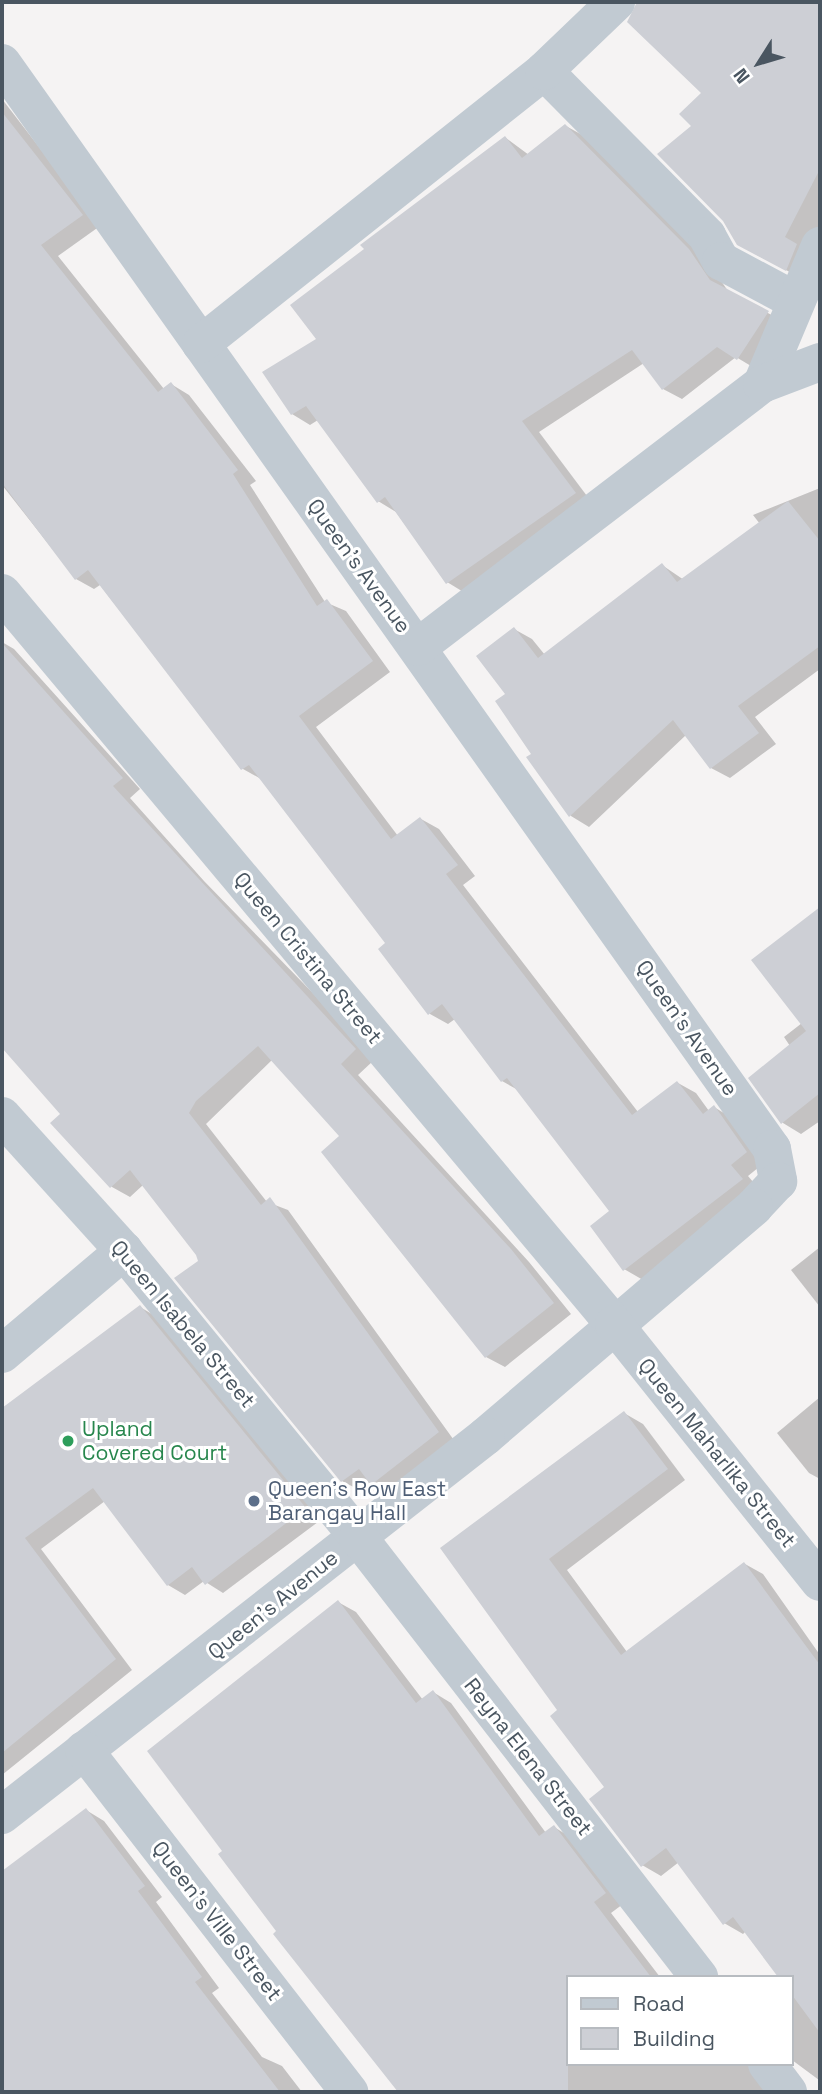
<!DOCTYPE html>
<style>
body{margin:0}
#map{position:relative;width:822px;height:2094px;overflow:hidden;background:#f5f3f3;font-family:"Space Grotesk",sans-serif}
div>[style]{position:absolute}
.shadow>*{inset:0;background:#0003}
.building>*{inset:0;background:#cdcfd5}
.minor>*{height:38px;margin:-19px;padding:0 19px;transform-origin:19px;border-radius:19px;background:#c1cad2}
.dots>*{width:19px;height:19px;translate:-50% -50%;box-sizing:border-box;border:4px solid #fff;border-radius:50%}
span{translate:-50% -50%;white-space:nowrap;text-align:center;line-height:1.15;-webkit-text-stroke:6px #fff;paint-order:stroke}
.street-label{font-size:21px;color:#4a5661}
.leisure-label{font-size:21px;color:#27864d}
.left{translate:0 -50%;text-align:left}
.service-label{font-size:21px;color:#4e5e75}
.frame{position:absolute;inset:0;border:4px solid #4a5661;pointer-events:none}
.legend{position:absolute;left:566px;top:1975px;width:228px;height:91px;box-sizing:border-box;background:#fff;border:2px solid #b7bbc0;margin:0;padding:9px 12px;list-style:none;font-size:21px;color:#4a5661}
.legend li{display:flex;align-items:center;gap:14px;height:35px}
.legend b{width:35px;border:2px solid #b7bbc0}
.north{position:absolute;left:724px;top:28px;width:70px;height:70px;-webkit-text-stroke:5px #fff;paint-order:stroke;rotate:233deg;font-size:19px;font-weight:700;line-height:28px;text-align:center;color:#4a5661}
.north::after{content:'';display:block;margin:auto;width:24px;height:32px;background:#4a5661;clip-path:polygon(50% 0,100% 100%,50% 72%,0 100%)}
</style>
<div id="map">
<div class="shadow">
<i style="clip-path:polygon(641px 2px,820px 2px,820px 63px,730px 33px,715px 83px,820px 131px,820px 248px,805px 280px,757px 255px,693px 127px,707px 90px,639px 4px)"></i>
<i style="clip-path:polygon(2px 99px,100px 226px,58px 256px,164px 389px,171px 384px,189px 395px,256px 481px,250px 485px,325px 602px,346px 611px,390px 672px,316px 727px,398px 836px,421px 819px,439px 829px,475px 876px,463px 885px,638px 1112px,678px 1083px,696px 1093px,709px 1111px,714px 1107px,732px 1118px,764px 1163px,748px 1176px,760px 1190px,643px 1280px,624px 1269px,612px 1211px,518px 1090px,502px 1081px,455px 1019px,448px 1024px,430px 1014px,388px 944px,261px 779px,243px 769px,100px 585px,94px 589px,76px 579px,2px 485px)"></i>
<i style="clip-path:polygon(566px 126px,584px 136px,708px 262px,728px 291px,786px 323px,756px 369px,736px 357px,682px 399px,663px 389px,644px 363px,539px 432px,593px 504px,465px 593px,447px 582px,396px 512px,378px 501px,318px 420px,310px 425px,292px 414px,318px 339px,506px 138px,529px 155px)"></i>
<i style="clip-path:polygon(820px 488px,820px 669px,755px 717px,776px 744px,730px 778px,711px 768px,686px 735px,589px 827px,571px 816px,529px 758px,534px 754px,508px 694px,514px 629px,532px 639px,545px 655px,662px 565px,684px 580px,760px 524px,753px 515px)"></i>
<i style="clip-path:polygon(2px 642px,14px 649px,140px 789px,130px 798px,204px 881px,338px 1019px,373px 1061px,358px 1075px,529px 1262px,571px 1314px,505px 1367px,486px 1357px,341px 1136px,273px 1059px,206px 1124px,267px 1202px,288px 1210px,456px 1443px,391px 1495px,371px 1483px,361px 1491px,342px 1481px,198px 1255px,143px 1185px,130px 1197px,112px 1187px,53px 1123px,63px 1114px,2px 1045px)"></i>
<i style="clip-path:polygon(820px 909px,820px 1121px,801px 1134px,783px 1123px,751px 1078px,790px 1046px,784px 1037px,802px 1023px,754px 960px)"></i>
<i style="clip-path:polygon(820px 1247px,820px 1307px,791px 1270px)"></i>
<i style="clip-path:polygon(140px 1307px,157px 1317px,322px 1519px,223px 1593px,204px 1581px,185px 1595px,168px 1585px,105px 1501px,41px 1549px,132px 1670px,2px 1775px,2px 1410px)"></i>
<i style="clip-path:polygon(820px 1397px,820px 1479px,809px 1473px,777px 1433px)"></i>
<i style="clip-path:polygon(624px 1413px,643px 1424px,685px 1480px,567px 1570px,627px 1652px,745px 1564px,763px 1574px,820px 1655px,819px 2080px,792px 2060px,792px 1977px,746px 1931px,743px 1934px,724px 1923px,679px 1862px,661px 1876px,642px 1865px,607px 1787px,560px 1711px,442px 1548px)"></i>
<i style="clip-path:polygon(338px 1602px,356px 1612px,423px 1700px,433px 1692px,451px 1703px,546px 1833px,554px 1827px,572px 1838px,623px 1904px,611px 1913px,660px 1977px,568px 1977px,568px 2064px,769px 2064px,772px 2092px,400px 2092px,279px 1931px)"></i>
<i style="clip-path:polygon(86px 1810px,104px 1821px,162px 1897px,156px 1902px,219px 1988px,212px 1993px,262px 2057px,282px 2066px,302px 2092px,2px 2092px,2px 1898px)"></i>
</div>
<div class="building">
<i style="clip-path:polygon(637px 2px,820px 2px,820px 169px,785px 237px,797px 244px,786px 271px,737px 245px,723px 221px,657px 154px,691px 126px,679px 114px,701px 93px,627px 22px)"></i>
<i style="clip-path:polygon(2px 112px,83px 215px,41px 245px,158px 392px,171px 382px,238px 470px,233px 474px,317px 606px,327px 599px,373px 661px,299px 716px,391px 839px,420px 817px,458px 865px,446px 874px,632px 1115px,677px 1081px,703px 1114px,714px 1105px,747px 1152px,731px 1165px,743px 1179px,623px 1271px,590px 1226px,609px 1211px,507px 1078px,501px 1082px,442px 1004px,428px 1015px,378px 949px,385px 943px,249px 765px,241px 770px,88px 570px,75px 580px,2px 483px)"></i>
<i style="clip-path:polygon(565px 124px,689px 249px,710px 280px,769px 311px,737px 360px,717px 347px,662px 390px,632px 350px,522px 421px,576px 493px,446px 584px,385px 497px,377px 503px,306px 406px,291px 415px,262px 372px,316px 339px,290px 305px,364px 249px,360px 245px,505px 136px,522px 158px)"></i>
<i style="clip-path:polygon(788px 501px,820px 541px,820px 646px,738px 706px,759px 733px,710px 769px,673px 720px,569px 817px,526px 757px,531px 754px,495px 701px,505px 694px,476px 656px,514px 627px,538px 658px,662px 563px,677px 582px)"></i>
<i style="clip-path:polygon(2px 643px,123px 778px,113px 786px,356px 1049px,341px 1064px,511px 1249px,554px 1303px,485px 1358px,321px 1152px,339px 1136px,258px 1046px,196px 1101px,189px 1113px,261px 1205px,270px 1197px,439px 1432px,371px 1485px,359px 1469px,341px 1482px,174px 1278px,198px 1261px,196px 1255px,130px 1170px,110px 1188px,50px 1123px,60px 1114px,2px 1048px)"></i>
<i style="clip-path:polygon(820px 907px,820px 1093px,781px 1124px,748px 1078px,806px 1031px,751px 960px)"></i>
<i style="clip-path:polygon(140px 1305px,306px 1508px,205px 1585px,192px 1567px,167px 1586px,93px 1488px,25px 1538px,116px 1659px,2px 1753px,2px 1408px)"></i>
<i style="clip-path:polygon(624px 1411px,668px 1469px,549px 1559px,621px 1655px,744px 1562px,820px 1665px,820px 2033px,792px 1995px,792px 1977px,778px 1977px,733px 1917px,723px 1925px,666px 1848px,641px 1867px,589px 1799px,604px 1787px,550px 1716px,557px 1710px,440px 1548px)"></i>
<i style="clip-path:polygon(338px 1600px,416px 1703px,433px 1690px,539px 1836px,554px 1825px,606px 1893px,594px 1902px,651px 1977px,568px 1977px,568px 2092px,398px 2092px,273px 1934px,276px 1931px,218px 1854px,222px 1851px,147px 1751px)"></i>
<i style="clip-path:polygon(86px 1808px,145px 1886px,138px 1891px,202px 1977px,195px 1982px,280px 2092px,2px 2092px,2px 1871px)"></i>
</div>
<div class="minor">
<i style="left:2px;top:63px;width:1331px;rotate:54.66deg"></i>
<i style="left:772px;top:1149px;width:33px;rotate:79deg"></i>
<i style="left:778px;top:1181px;width:35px;rotate:133deg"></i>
<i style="left:754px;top:1207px;width:353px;rotate:139.5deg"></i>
<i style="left:486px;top:1436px;width:615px;rotate:141.94deg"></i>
<i style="left:544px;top:71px;width:232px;rotate:45.3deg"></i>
<i style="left:707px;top:236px;width:29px;rotate:61deg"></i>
<i style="left:721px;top:261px;width:85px;rotate:28.1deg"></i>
<i style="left:201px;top:344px;width:438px;rotate:-38.5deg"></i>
<i style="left:544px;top:71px;width:100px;rotate:-43.8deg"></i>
<i style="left:762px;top:384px;width:150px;rotate:-67.2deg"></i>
<i style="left:2px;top:593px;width:953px;rotate:50.06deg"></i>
<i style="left:614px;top:1324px;width:330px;rotate:51.4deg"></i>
<i style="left:418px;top:647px;width:433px;rotate:-37.4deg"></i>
<i style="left:762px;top:384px;width:62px;rotate:-20.8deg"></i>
<i style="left:2px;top:1116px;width:182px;rotate:47.9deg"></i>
<i style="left:124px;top:1251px;width:370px;rotate:50.7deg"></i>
<i style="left:358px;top:1537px;width:557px;rotate:52.22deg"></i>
<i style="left:2px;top:1354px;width:160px;rotate:-40.2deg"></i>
<i style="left:84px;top:1750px;width:433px;rotate:52.2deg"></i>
<i style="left:767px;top:2064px;width:35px;rotate:53deg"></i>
</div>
<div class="dots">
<i style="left:68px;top:1441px;background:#2e9e5b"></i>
<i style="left:254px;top:1501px;background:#5c6f8a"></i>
</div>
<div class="street-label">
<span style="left:359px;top:566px;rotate:54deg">Queen's Avenue</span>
<span style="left:308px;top:958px;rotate:50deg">Queen Cristina Street</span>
<span style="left:687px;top:1028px;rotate:55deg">Queen's Avenue</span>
<span style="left:183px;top:1324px;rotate:50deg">Queen Isabela Street</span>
<span style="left:717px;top:1453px;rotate:51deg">Queen Maharlika Street</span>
<span style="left:273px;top:1605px;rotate:-39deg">Queen's Avenue</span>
<span style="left:528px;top:1757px;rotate:52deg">Reyna Elena Street</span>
<span style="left:217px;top:1921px;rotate:52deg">Queen's Ville Street</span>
</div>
<div class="leisure-label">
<span class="left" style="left:82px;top:1441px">Upland<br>Covered Court</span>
</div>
<div class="service-label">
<span class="left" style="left:268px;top:1501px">Queen's Row East<br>Barangay Hall</span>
</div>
<div class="frame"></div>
<ul class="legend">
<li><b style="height:9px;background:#c1cad2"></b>Road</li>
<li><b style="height:19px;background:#cdcfd5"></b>Building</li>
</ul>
<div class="north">N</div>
</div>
